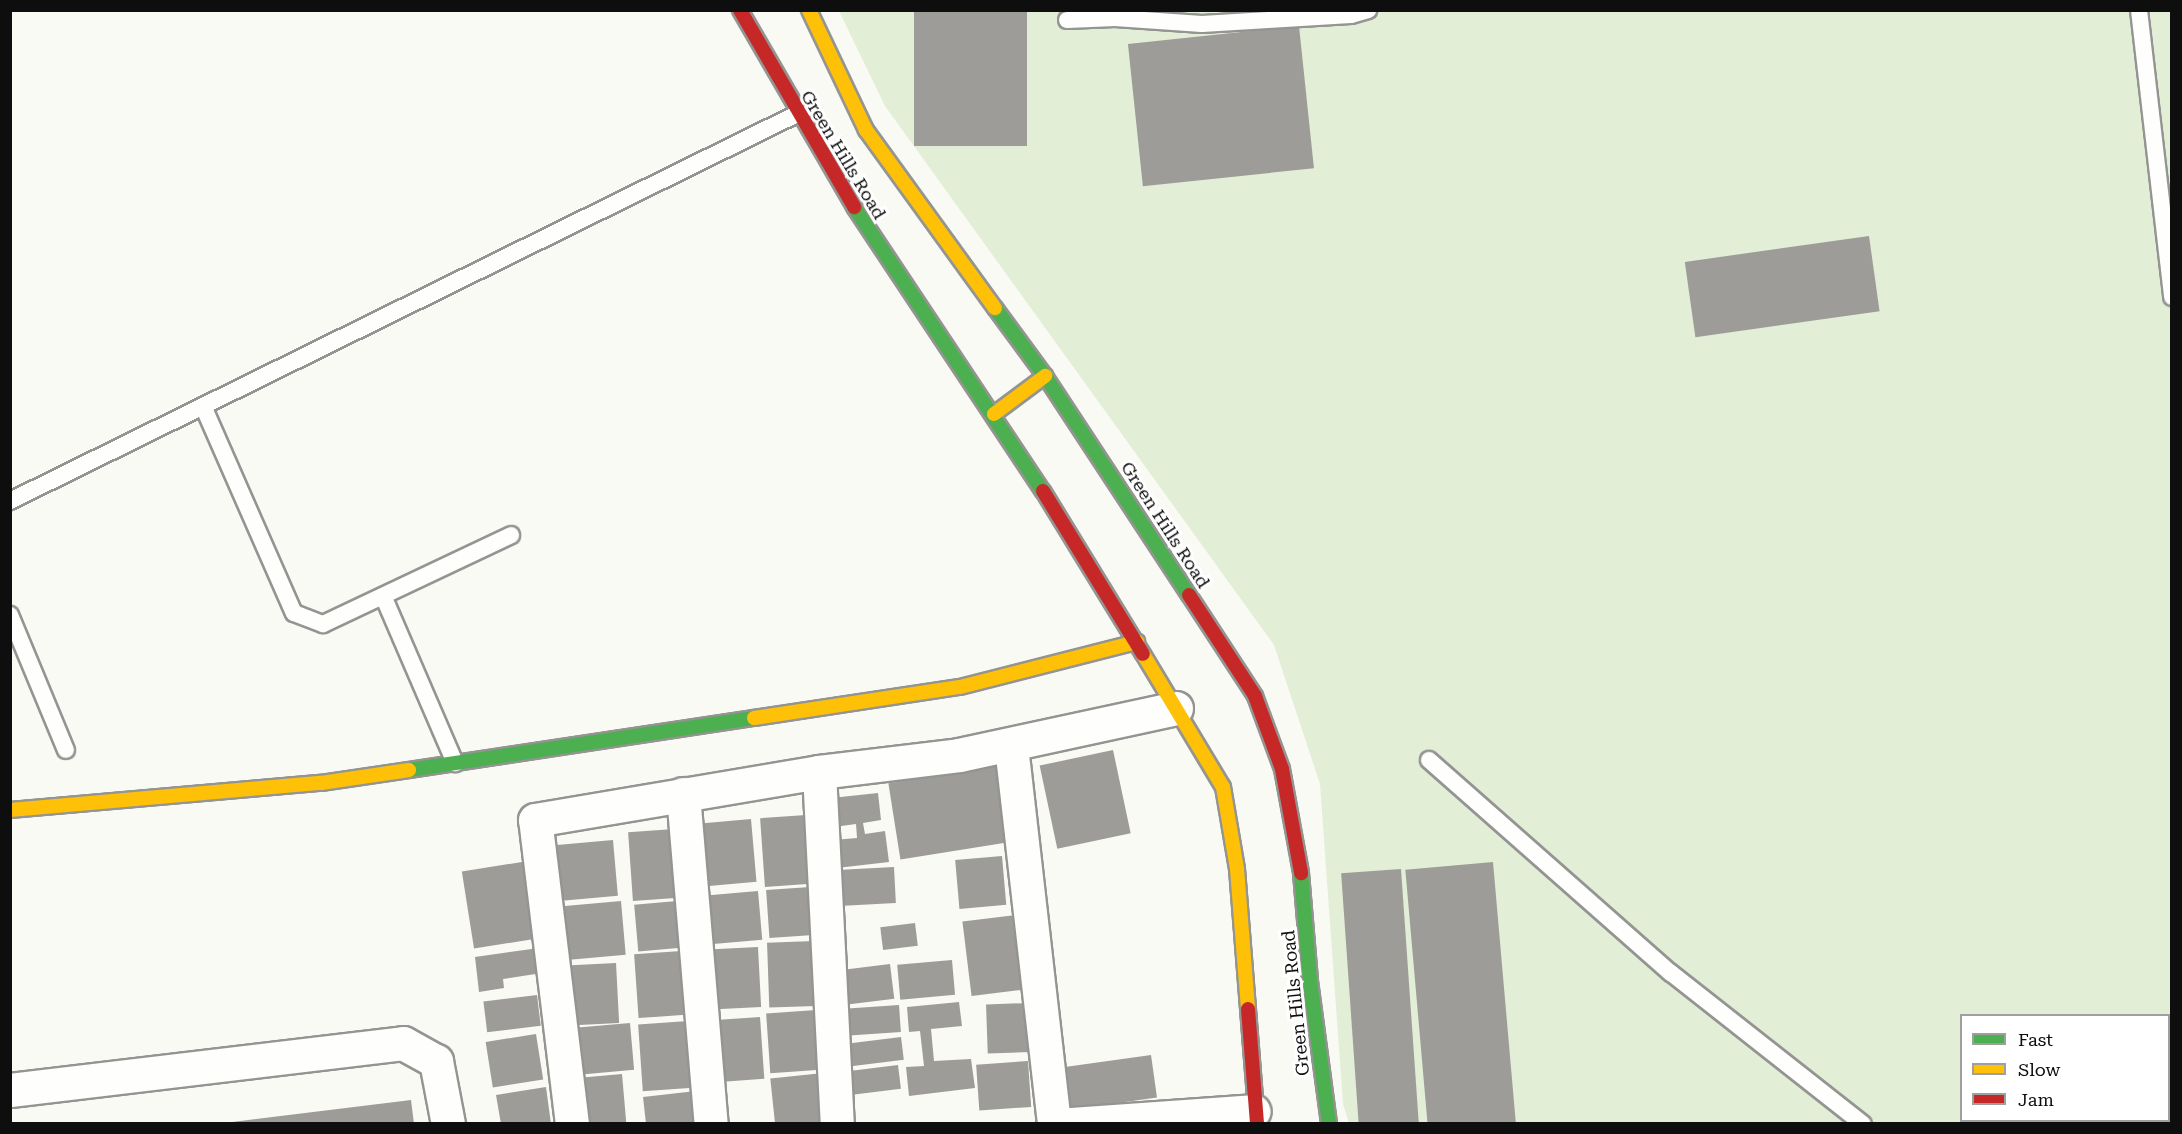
<!DOCTYPE html>
<style>
body{margin:0}
#map{position:relative;width:2182px;height:1134px;overflow:hidden;background:#fafaf4;font-family:"Roboto Serif",serif}
div>[style]{position:absolute}
.green>*{inset:0;background:#e2eed6}
.building>*{inset:0;background:#9e9c99;transform-origin:0 0}
.roads{filter:drop-shadow(2px 0 #949492) drop-shadow(-2px 0 #949492) drop-shadow(0 2px #949492) drop-shadow(0 -2px #949492)}
.lane>*{height:16px;margin:-8px;padding:0 8px;transform-origin:8px;border-radius:8px;background:#fefefd}
.street>*{height:33px;margin:-16.5px;padding:0 16.5px;transform-origin:16.5px;border-radius:16.5px;background:#fefefd}
.fast>*{height:14px;margin:-7px;padding:0 7px;transform-origin:7px;border-radius:7px;background:#4caf50}
.slow>*{height:14px;margin:-7px;padding:0 7px;transform-origin:7px;border-radius:7px;background:#ffc107}
.jam>*{height:14px;margin:-7px;padding:0 7px;transform-origin:7px;border-radius:7px;background:#c62828}
span{translate:-50% -50%;white-space:nowrap;text-align:center;line-height:1.15;-webkit-text-stroke:6px #fff;paint-order:stroke}
.street-label{font-size:18px;color:#0e0e0e}
.frame{position:absolute;inset:0;border:12px solid #0e0e0e;pointer-events:none}
.legend{position:absolute;left:1960px;top:1014px;width:210px;height:108px;box-sizing:border-box;background:#fff;border:2px solid #9f9f9f;margin:0;padding:8px 10px;list-style:none;font-size:18px;color:#0e0e0e}
.legend li{display:flex;align-items:center;gap:12px;height:30px}
.legend b{width:30px;border:2px solid #9f9f9f}
</style>
<div id="map">
<div class="green">
<i style="clip-path:polygon(evenodd,839px 11px,2171px 11px,2171px 1123px,1349px 1123px,1343px 1104px,1320px 784px,1274px 645px,885px 106px,839px 11px,1962px 1016px,2168px 1016px,2168px 1120px,1962px 1120px,1962px 1016px)"></i>
</div>
<div class="building">
<i style="left:914px;top:10px;width:113px;height:136px"></i>
<i style="left:1299px;top:26px;width:143px;height:172px;rotate:84deg"></i>
<i style="left:1869px;top:236px;width:76px;height:186px;rotate:82deg"></i>
<i style="left:1113px;top:750px;width:85px;height:75px;rotate:78deg"></i>
<i style="left:998px;top:766px;width:77px;height:111px;rotate:81deg"></i>
<i style="clip-path:polygon(878px 793px,881px 820px,863px 823px,865px 834px,885px 831px,889px 862px,837px 868px,833px 840px,857px 838px,856px 824px,834px 827px,831px 798px)"></i>
<i style="left:806px;top:815px;width:69px;height:46px;rotate:86deg"></i>
<i style="left:751px;top:819px;width:63px;height:56px;rotate:85deg"></i>
<i style="left:674px;top:829px;width:69px;height:46px;rotate:86deg"></i>
<i style="left:613px;top:840px;width:56px;height:56px;rotate:85deg"></i>
<i style="left:1002px;top:856px;width:49px;height:47px;rotate:85deg"></i>
<i style="left:528px;top:861px;width:78px;height:67px;rotate:81deg"></i>
<i style="left:1493px;top:862px;width:263px;height:88px;rotate:85deg"></i>
<i style="left:894px;top:867px;width:36px;height:57px;rotate:87deg"></i>
<i style="left:1401px;top:869px;width:256px;height:60px;rotate:86deg"></i>
<i style="left:810px;top:887px;width:48px;height:44px;rotate:86deg"></i>
<i style="left:758px;top:891px;width:49px;height:55px;rotate:85deg"></i>
<i style="left:621px;top:901px;width:54px;height:59px;rotate:85deg"></i>
<i style="left:677px;top:901px;width:47px;height:43px;rotate:85deg"></i>
<i style="left:1016px;top:915px;width:75px;height:54px;rotate:83deg"></i>
<i style="left:915px;top:923px;width:23px;height:35px;rotate:83deg"></i>
<i style="left:814px;top:941px;width:65px;height:47px;rotate:88deg"></i>
<i style="left:758px;top:947px;width:60px;height:50px;rotate:87deg"></i>
<i style="clip-path:polygon(539px 948px,542px 973px,503px 979px,504px 988px,479px 992px,475px 957px)"></i>
<i style="left:681px;top:951px;width:64px;height:47px;rotate:86deg"></i>
<i style="left:952px;top:960px;width:35px;height:55px;rotate:85deg"></i>
<i style="left:616px;top:963px;width:60px;height:50px;rotate:87deg"></i>
<i style="left:890px;top:964px;width:35px;height:47px;rotate:83deg"></i>
<i style="left:537px;top:995px;width:31px;height:54px;rotate:83deg"></i>
<i style="clip-path:polygon(959px 1002px,962px 1026px,931px 1029px,934px 1061px,971px 1059px,975px 1088px,909px 1096px,906px 1067px,924px 1066px,920px 1031px,909px 1032px,907px 1007px)"></i>
<i style="left:1028px;top:1003px;width:49px;height:42px;rotate:88deg"></i>
<i style="left:899px;top:1005px;width:27px;height:55px;rotate:86deg"></i>
<i style="left:816px;top:1010px;width:60px;height:50px;rotate:86deg"></i>
<i style="left:760px;top:1017px;width:62px;height:48px;rotate:86deg"></i>
<i style="left:688px;top:1021px;width:67px;height:50px;rotate:86deg"></i>
<i style="left:630px;top:1023px;width:47px;height:58px;rotate:85deg"></i>
<i style="left:536px;top:1034px;width:46px;height:51px;rotate:81deg"></i>
<i style="left:901px;top:1037px;width:23px;height:55px;rotate:83deg"></i>
<i style="left:1151px;top:1055px;width:43px;height:87px;rotate:82deg"></i>
<i style="left:1028px;top:1061px;width:46px;height:52px;rotate:86deg"></i>
<i style="left:898px;top:1065px;width:24px;height:49px;rotate:83deg"></i>
<i style="left:823px;top:1073px;width:51px;height:53px;rotate:84deg"></i>
<i style="left:622px;top:1074px;width:50px;height:48px;rotate:85deg"></i>
<i style="clip-path:polygon(546px 1087px,551px 1124px,501px 1124px,496px 1095px)"></i>
<i style="clip-path:polygon(696px 1091px,700px 1124px,646px 1124px,643px 1097px)"></i>
<i style="clip-path:polygon(411px 1100px,414px 1124px,232px 1124px,232px 1122px)"></i>
</div>
<div class="roads">
<div class="lane">
<i style="left:2139px;top:10px;width:289px;rotate:83.4deg"></i>
<i style="left:1067px;top:20px;width:48px;rotate:-2.4deg"></i>
<i style="left:1115px;top:18px;width:87px;rotate:3.9deg"></i>
<i style="left:1202px;top:24px;width:149px;rotate:-3.5deg"></i>
<i style="left:1351px;top:15px;width:18px;rotate:-16deg"></i>
<i style="left:203px;top:406px;width:226px;rotate:66.3deg"></i>
<i style="left:294px;top:613px;width:31px;rotate:21deg"></i>
<i style="left:323px;top:624px;width:208px;rotate:-25.3deg"></i>
<i style="left:10px;top:501px;width:877px;rotate:-26.19deg"></i>
<i style="left:384px;top:598px;width:180px;rotate:66.7deg"></i>
<i style="left:10px;top:615px;width:146px;rotate:67.5deg"></i>
<i style="left:1429px;top:760px;width:322px;rotate:41.4deg"></i>
<i style="left:1671px;top:973px;width:244px;rotate:38.2deg"></i>
</div>
<div class="street">
<i style="left:1011px;top:746px;width:380px;rotate:83.5deg"></i>
<i style="left:819px;top:772px;width:352px;rotate:87.1deg"></i>
<i style="left:683px;top:794px;width:331px;rotate:85.2deg"></i>
<i style="left:10px;top:1090px;width:396px;rotate:-6.8deg"></i>
<i style="left:403px;top:1043px;width:38px;rotate:29deg"></i>
<i style="left:436px;top:1061px;width:64px;rotate:79.2deg"></i>
<i style="left:572px;top:1124px;width:306px;rotate:-96.9deg"></i>
<i style="left:535px;top:820px;width:288px;rotate:-9.6deg"></i>
<i style="left:819px;top:772px;width:141px;rotate:-6.9deg"></i>
<i style="left:959px;top:755px;width:222px;rotate:-12.2deg"></i>
<i style="left:1070px;top:1124px;width:184px;rotate:-4deg"></i>
</div>
<div class="fast">
<i style="left:854px;top:207px;width:341px;rotate:56.4deg"></i>
<i style="left:995px;top:308px;width:84px;rotate:53.7deg"></i>
<i style="left:1045px;top:376px;width:262px;rotate:56.7deg"></i>
<i style="left:409px;top:770px;width:349px;rotate:-8.6deg"></i>
<i style="left:1301px;top:873px;width:108px;rotate:85.2deg"></i>
<i style="left:1310px;top:981px;width:144px;rotate:82.4deg"></i>
</div>
<div class="slow">
<i style="left:809px;top:10px;width:133px;rotate:64.6deg"></i>
<i style="left:866px;top:130px;width:220px;rotate:54.1deg"></i>
<i style="left:994px;top:414px;width:64px;rotate:-36.7deg"></i>
<i style="left:1143px;top:654px;width:155px;rotate:59deg"></i>
<i style="left:1223px;top:787px;width:83px;rotate:80.3deg"></i>
<i style="left:1237px;top:869px;width:140px;rotate:85.5deg"></i>
<i style="left:754px;top:718px;width:208px;rotate:-8.6deg"></i>
<i style="left:960px;top:687px;width:183px;rotate:-14.3deg"></i>
<i style="left:10px;top:810px;width:312px;rotate:-5deg"></i>
<i style="left:321px;top:783px;width:89px;rotate:-8.4deg"></i>
</div>
<div class="jam">
<i style="left:740px;top:10px;width:228px;rotate:59.9deg"></i>
<i style="left:1043px;top:491px;width:191px;rotate:58.5deg"></i>
<i style="left:1189px;top:595px;width:121px;rotate:56.8deg"></i>
<i style="left:1255px;top:696px;width:78px;rotate:69.7deg"></i>
<i style="left:1282px;top:769px;width:106px;rotate:79.6deg"></i>
<i style="left:1248px;top:1009px;width:115px;rotate:85.5deg"></i>
</div>
</div>
<div class="street-label">
<span style="left:843px;top:155px;rotate:59deg">Green Hills Road</span>
<span style="left:1165px;top:525px;rotate:57deg">Green Hills Road</span>
<span style="left:1296px;top:1003px;rotate:-96deg">Green Hills Road</span>
</div>
<div class="frame"></div>
<ul class="legend">
<li><b style="height:8px;background:#4caf50"></b>Fast</li>
<li><b style="height:8px;background:#ffc107"></b>Slow</li>
<li><b style="height:8px;background:#c62828"></b>Jam</li>
</ul>
</div>
